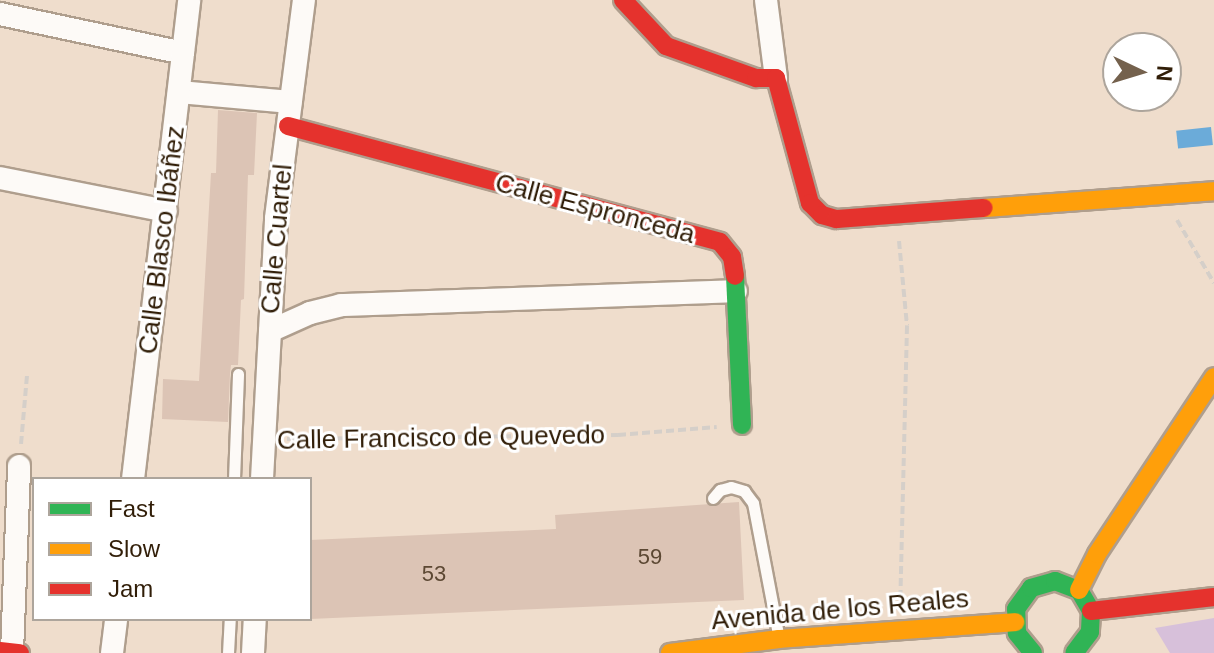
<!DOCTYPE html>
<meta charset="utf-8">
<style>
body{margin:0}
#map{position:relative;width:1214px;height:653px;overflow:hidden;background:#efddcc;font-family:Helvetica,sans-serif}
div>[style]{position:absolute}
.green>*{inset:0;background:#d7c0da}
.water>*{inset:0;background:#6babd9;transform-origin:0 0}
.building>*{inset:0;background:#dcc4b5}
.path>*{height:4px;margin-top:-2px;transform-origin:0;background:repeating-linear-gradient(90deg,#d5cfc9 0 8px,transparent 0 12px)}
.roads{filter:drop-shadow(2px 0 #af9e8d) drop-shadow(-2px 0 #af9e8d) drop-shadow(0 2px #af9e8d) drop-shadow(0 -2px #af9e8d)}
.lane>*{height:11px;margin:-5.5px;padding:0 5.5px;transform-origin:5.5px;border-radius:5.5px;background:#fdfaf7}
.street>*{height:22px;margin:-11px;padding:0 11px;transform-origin:11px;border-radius:11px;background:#fdfaf7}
.fast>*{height:18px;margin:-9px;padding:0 9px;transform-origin:9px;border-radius:9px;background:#30b455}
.slow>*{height:18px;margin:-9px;padding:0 9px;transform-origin:9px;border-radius:9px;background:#ff9f0a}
.jam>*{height:18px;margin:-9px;padding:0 9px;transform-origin:9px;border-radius:9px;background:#e5322d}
span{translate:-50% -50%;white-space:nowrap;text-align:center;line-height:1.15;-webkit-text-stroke:6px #fff;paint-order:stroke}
.number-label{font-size:22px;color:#5c4833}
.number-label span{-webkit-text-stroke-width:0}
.street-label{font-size:26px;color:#311e08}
.legend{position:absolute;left:32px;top:477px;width:280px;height:144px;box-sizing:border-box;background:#fff;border:2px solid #ada59c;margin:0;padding:10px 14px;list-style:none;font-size:24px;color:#311e08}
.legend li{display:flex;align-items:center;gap:16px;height:40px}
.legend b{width:40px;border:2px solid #ada59c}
.north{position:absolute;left:1102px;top:32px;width:80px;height:80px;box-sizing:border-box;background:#fff;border:2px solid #ada59c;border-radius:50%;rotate:94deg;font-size:22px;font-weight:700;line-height:32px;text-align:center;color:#311e08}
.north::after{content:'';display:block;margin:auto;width:28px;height:36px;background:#74614d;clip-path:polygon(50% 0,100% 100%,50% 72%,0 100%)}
</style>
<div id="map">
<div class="green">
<i style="clip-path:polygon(1214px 618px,1214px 653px,1170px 653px,1155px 628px)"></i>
</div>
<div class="water">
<i style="left:1211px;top:127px;width:18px;height:35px;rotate:84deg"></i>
</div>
<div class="building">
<i style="clip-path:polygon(218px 110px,257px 113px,254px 175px,248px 175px,244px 299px,241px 300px,238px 365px,231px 365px,230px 374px,228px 422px,162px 419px,163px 379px,199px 381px,211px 173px,216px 173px)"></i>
<i style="clip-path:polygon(739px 502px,744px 600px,310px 619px,310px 540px,556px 529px,555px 515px)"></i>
</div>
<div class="path">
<i style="left:1177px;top:220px;width:73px;rotate:59.6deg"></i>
<i style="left:899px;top:241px;width:85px;rotate:84.6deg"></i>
<i style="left:907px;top:326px;width:277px;rotate:91.4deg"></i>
<i style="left:287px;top:439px;width:331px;rotate:-0.7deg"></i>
<i style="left:618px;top:435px;width:99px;rotate:-4.6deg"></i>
<i style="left:21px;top:444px;width:69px;rotate:-85deg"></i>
</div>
<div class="roads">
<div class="lane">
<i style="left:234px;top:479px;width:105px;rotate:-87.8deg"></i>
<i style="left:713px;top:498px;width:11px;rotate:-49deg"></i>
<i style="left:720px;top:490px;width:11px;rotate:-15deg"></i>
<i style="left:731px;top:487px;width:14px;rotate:17deg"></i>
<i style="left:744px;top:491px;width:15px;rotate:53deg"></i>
<i style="left:753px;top:503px;width:138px;rotate:79.2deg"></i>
<i style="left:228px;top:653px;width:34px;rotate:-87deg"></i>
</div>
<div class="street">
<i style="left:766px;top:0;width:79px;rotate:82.7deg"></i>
<i style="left:0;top:14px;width:187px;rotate:12deg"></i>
<i style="left:179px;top:92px;width:112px;rotate:5.1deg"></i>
<i style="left:0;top:178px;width:169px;rotate:11.2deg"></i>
<i style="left:270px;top:331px;width:44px;rotate:-24.2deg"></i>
<i style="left:310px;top:313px;width:32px;rotate:-14deg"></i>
<i style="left:341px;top:305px;width:395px;rotate:-2deg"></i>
<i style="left:133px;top:479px;width:482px;rotate:-83.3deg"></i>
<i style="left:262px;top:479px;width:261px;rotate:-86.9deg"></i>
<i style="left:276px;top:218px;width:220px;rotate:-82.7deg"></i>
<i style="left:12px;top:652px;width:186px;rotate:-87.8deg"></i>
<i style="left:112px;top:653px;width:34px;rotate:-83deg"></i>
<i style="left:253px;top:653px;width:34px;rotate:-87deg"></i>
</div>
<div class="fast">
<i style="left:735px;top:276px;width:149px;rotate:87.3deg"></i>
<i style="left:1033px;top:653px;width:26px;rotate:-129deg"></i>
<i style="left:1017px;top:633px;width:24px;rotate:-92deg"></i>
<i style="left:1016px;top:609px;width:26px;rotate:-54deg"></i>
<i style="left:1031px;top:588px;width:25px;rotate:-16deg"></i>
<i style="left:1055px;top:581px;width:26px;rotate:21deg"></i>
<i style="left:1079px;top:590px;width:24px;rotate:60deg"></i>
<i style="left:1091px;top:611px;width:21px;rotate:93deg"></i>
<i style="left:1090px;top:632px;width:26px;rotate:127deg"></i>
</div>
<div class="slow">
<i style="left:984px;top:208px;width:231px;rotate:-4.2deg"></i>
<i style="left:1079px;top:590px;width:40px;rotate:-63.4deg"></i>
<i style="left:1097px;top:554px;width:212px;rotate:-56.5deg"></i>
<i style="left:670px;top:653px;width:110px;rotate:-7.3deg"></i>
<i style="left:779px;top:639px;width:237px;rotate:-4.1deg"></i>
</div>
<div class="jam">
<i style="left:623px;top:0;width:63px;rotate:46.9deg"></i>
<i style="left:666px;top:46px;width:96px;rotate:19.6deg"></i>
<i style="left:756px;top:78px;width:20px"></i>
<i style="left:776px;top:78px;width:130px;rotate:74.8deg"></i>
<i style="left:810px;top:203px;width:17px;rotate:45deg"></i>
<i style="left:822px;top:215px;width:15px;rotate:16deg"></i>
<i style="left:836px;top:219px;width:148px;rotate:-4.3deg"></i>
<i style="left:288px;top:126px;width:447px;rotate:15deg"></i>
<i style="left:720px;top:242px;width:19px;rotate:51deg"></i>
<i style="left:732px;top:257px;width:19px;rotate:81deg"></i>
<i style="left:1091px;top:611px;width:124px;rotate:-6.5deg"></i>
<i style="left:0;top:651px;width:20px;rotate:6deg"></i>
</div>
</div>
<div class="number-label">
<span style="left:650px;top:557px">59</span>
<span style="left:434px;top:574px">53</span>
</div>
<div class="street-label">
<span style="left:595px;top:209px;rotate:15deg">Calle Espronceda</span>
<span style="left:277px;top:239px;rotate:-85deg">Calle Cuartel</span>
<span style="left:162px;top:240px;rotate:-83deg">Calle Blasco Ibáñez</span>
<span style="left:441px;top:438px;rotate:-1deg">Calle Francisco de Quevedo</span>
<span style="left:840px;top:610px;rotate:-5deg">Avenida de los Reales</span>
</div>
<ul class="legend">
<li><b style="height:10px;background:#30b455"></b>Fast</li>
<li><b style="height:10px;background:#ff9f0a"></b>Slow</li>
<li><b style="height:10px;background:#e5322d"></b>Jam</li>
</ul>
<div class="north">N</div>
</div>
